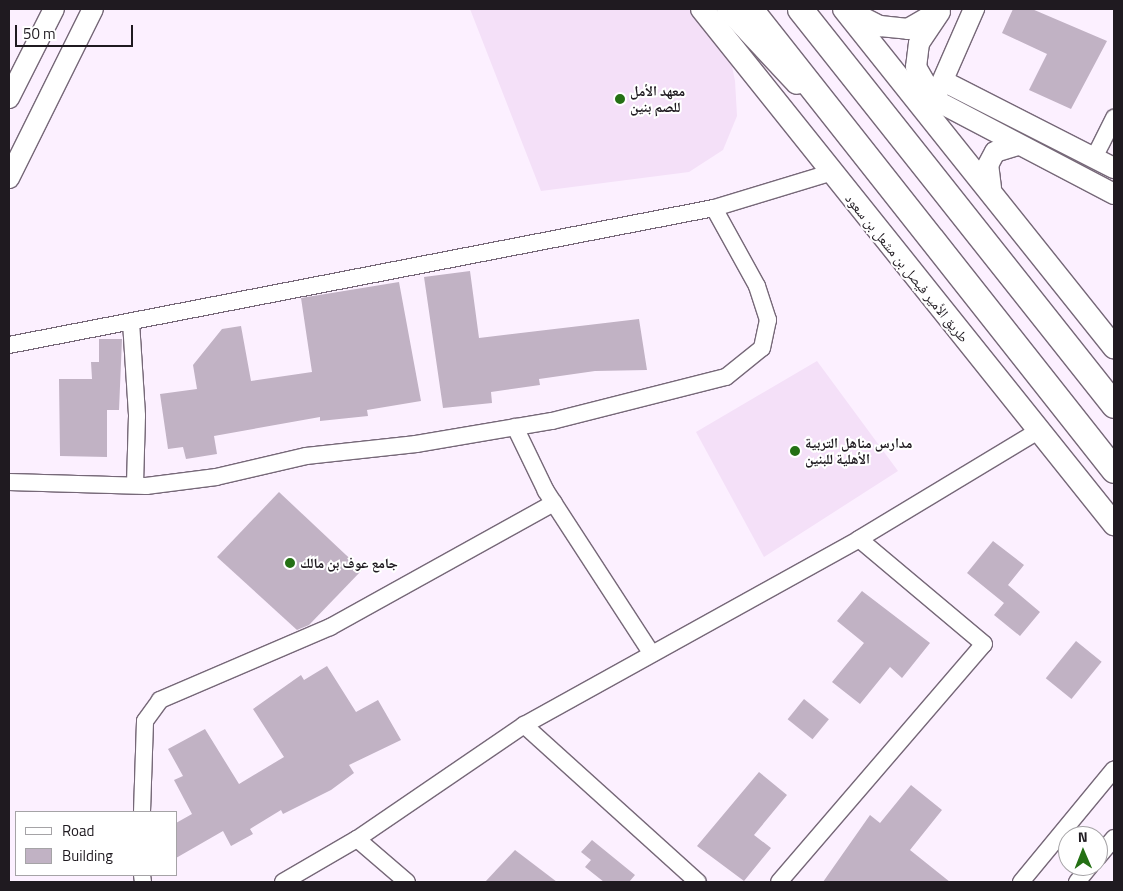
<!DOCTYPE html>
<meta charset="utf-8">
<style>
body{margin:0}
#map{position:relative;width:1123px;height:891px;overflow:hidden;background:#fcf0ff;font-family:"Titillium Web","Noto Naskh Arabic",sans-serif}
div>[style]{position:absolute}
.built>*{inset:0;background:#f4e0f8}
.building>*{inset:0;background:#c1b2c4;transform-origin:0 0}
.roads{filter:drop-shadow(1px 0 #766878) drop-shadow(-1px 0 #766878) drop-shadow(0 1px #766878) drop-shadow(0 -1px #766878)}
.minor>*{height:16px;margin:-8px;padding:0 8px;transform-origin:8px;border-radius:8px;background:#fff}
.tertiary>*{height:20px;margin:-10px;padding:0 10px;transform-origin:10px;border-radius:10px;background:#fff}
.secondary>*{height:22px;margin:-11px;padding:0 11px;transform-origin:11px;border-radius:11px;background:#fff}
.primary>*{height:25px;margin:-12.5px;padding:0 12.5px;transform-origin:12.5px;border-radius:12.5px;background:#fff}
.dots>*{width:14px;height:14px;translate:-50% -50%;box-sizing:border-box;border:2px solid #fff;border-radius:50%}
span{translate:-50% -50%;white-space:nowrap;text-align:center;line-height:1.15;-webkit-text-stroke:4px #fff;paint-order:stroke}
.poi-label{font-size:14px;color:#1f1a20;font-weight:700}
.left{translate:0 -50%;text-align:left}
.street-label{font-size:14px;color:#1f1a20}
.frame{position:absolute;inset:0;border:10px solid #1f1a20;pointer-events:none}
.legend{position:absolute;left:15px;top:811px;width:162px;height:65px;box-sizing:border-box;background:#fff;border:1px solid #a5a3a6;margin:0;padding:6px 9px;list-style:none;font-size:15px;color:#1f1a20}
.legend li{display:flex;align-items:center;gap:10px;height:25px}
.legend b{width:25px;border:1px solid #a5a3a6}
.north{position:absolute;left:1058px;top:826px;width:50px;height:50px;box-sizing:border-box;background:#fff;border:1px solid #a5a3a6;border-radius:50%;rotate:359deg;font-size:14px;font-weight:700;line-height:20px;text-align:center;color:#1f1a20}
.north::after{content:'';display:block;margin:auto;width:18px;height:22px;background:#247014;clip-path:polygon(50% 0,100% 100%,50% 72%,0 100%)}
.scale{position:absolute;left:15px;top:25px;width:118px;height:22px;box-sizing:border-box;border:2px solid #1f1a20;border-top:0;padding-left:6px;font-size:15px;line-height:18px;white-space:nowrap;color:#1f1a20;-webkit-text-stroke:4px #fff;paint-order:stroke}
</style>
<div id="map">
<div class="built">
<i style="clip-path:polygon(470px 9px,694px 9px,729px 52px,735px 81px,737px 116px,723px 150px,689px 172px,541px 191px)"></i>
<i style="clip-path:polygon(817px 361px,898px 471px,764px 557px,696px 432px)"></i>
</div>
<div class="building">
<i style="clip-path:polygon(1013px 9px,1032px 9px,1107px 41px,1071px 109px,1029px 90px,1047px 54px,1002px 33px)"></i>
<i style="clip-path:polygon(470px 271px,479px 338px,639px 319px,647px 370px,595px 371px,539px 379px,540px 385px,491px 392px,492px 403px,443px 408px,424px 277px)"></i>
<i style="clip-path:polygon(399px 282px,421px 401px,367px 410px,368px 416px,320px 421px,320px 417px,214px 436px,217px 454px,186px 459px,183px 447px,168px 449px,160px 394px,197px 389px,193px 365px,222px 329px,241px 326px,251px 381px,312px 372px,301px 298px)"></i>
<i style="clip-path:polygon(99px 339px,122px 339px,119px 410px,107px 410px,107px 457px,60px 456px,59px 379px,92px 379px,91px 362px,99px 362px)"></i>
<i style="clip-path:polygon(279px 492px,362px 570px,309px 625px,297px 630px,217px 557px)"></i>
<i style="clip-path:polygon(993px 541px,1024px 565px,1008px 585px,1040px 612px,1020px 636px,994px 615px,1004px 603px,967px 573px)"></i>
<i style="clip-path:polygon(862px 591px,930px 643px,902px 678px,890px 667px,860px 704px,832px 682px,864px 643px,837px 621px)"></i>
<i style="left:1076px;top:641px;width:33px;height:48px;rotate:39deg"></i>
<i style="clip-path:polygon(327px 666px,356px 712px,378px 700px,401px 740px,349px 765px,354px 773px,331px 790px,283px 814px,281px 810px,250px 829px,253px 834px,231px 846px,223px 831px,176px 858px,176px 823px,192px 814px,174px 780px,183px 776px,168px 749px,205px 729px,239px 784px,284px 757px,253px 709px,301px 675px,304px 680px)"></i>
<i style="left:804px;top:699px;width:32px;height:26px;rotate:39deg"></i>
<i style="clip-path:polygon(759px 772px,787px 795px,754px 835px,771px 848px,744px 881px,697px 846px)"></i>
<i style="clip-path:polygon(911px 785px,942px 810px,910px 850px,950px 882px,823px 882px,870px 815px,880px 823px)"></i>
<i style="clip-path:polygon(592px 840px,635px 875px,629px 882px,604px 882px,585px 867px,591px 860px,581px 852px)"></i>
<i style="clip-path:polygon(515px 850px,557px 882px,485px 882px)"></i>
</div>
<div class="roads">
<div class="minor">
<i style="left:1094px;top:158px;width:45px;rotate:-63.4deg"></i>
<i style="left:131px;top:322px;width:94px;rotate:86.3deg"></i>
<i style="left:137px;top:416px;width:69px;rotate:91.7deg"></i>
<i style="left:9px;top:345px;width:718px;rotate:-11deg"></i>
<i style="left:714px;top:208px;width:120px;rotate:-16.9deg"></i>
<i style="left:515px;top:427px;width:71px;rotate:64.2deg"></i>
<i style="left:546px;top:491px;width:194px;rotate:57deg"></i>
<i style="left:9px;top:482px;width:137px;rotate:1.7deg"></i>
<i style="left:146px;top:486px;width:71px;rotate:-7.3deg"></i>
<i style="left:216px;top:477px;width:92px;rotate:-13.1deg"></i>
<i style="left:306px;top:456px;width:111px;rotate:-6.2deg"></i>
<i style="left:416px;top:444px;width:138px;rotate:-9.6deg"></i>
<i style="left:552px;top:421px;width:179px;rotate:-14.2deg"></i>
<i style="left:726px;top:377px;width:46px;rotate:-38.9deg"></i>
<i style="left:762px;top:348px;width:29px;rotate:-78deg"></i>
<i style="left:768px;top:320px;width:36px;rotate:-108deg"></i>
<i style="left:757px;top:286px;width:89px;rotate:-118.9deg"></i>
<i style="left:524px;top:725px;width:234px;rotate:42.1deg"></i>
<i style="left:142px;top:812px;width:91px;rotate:-88.1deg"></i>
<i style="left:145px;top:721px;width:26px;rotate:-54deg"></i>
<i style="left:160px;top:700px;width:185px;rotate:-23.2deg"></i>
<i style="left:330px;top:627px;width:256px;rotate:-29deg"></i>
<i style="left:357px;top:839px;width:66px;rotate:40.7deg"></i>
<i style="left:1098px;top:857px;width:25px;rotate:-50deg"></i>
<i style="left:142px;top:875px;width:7px;rotate:82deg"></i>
<i style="left:283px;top:882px;width:86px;rotate:-30.2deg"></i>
<i style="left:357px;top:839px;width:202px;rotate:-34.3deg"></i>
<i style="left:524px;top:725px;width:383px;rotate:-29deg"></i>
<i style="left:859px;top:539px;width:211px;rotate:-31.1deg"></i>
<i style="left:779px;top:882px;width:314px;rotate:-49.3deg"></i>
<i style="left:984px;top:644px;width:163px;rotate:-140deg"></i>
<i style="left:1021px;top:882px;width:146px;rotate:-50.5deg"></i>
<i style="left:1077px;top:882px;width:21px;rotate:-51deg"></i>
</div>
<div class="tertiary">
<i style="left:846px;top:9px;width:38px;rotate:27deg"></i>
<i style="left:880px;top:26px;width:28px;rotate:6deg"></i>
<i style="left:908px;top:29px;width:32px;rotate:-30deg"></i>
<i style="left:940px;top:12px;width:37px;rotate:124deg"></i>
<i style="left:919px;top:43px;width:24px;rotate:97deg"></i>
<i style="left:916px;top:67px;width:38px;rotate:60deg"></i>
<i style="left:935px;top:100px;width:202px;rotate:27.7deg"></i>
<i style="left:943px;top:81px;width:192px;rotate:27deg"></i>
<i style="left:938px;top:91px;width:90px;rotate:-66.3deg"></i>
<i style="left:9px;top:98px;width:100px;rotate:-63.2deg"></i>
<i style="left:9px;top:178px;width:189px;rotate:-63.6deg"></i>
<i style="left:991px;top:188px;width:23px;rotate:-97deg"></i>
<i style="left:988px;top:165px;width:15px;rotate:-62deg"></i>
<i style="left:995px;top:152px;width:24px;rotate:-17deg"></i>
</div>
<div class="secondary">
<i style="left:702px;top:9px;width:660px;rotate:51.34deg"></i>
<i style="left:728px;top:9px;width:101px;rotate:47deg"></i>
<i style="left:844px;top:9px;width:433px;rotate:51.4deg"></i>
</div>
<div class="primary">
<i style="left:750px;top:9px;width:587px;rotate:51.71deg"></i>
<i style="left:800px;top:9px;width:505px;rotate:51.59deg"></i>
</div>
</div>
<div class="dots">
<i style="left:620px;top:99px;background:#247014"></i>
<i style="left:795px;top:451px;background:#247014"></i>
<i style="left:290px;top:563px;background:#247014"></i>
</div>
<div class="poi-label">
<span class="left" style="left:630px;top:99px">معهد الأمل<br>للصم بنين</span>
<span class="left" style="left:805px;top:451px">مدارس مناهل التربية<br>الأهلية للبنين</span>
<span class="left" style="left:300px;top:563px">جامع عوف بن مالك</span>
</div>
<div class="street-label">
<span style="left:907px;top:268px;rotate:51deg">طريق الأمير فيصل بن مشعل بن سعود</span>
</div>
<div class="frame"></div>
<ul class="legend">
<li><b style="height:6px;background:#fff"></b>Road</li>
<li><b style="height:14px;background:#c1b2c4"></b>Building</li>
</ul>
<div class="north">N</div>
<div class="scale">50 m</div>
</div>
